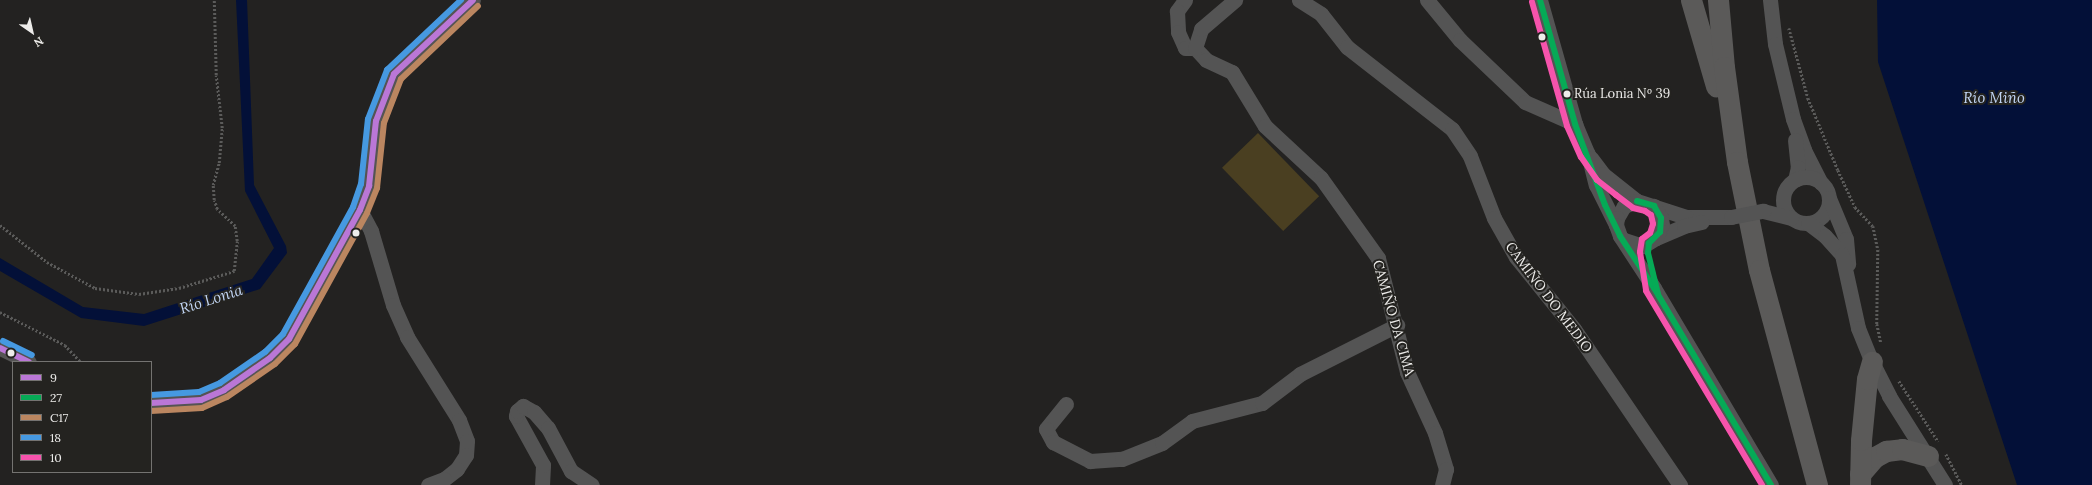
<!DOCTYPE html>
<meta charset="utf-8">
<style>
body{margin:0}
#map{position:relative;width:2092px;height:485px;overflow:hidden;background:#232221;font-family:Lora,serif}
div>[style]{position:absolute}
.green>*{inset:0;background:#4a3f21;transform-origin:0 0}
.water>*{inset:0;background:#031038}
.path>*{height:2.5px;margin-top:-1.25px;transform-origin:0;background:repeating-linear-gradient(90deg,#5b5b5a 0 2px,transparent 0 4px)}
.minor>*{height:15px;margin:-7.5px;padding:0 7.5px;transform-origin:7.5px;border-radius:7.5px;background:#545454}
.minor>.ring{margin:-7.5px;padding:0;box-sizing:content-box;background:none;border:15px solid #545454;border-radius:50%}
.highway>*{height:21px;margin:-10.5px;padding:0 10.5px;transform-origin:10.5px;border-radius:10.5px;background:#5b5a59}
.minor-bridge>*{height:15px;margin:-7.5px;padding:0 7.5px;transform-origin:7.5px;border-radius:7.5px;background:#545454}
.bus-1>*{height:6px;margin:-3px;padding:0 3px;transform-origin:3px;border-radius:3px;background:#ba77d6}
.bus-2>*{height:6px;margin:-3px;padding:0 3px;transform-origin:3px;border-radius:3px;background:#06aa56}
.bus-3>*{height:6px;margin:-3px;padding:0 3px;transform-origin:3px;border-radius:3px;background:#bb8660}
.bus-4>*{height:6px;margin:-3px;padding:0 3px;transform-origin:3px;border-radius:3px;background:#4699e1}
.bus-5>*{height:6px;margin:-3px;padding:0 3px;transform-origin:3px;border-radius:3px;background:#f653ac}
.dots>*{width:11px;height:11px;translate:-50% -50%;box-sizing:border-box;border:2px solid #242320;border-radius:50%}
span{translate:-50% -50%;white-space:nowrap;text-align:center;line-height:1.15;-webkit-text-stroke:4px #242320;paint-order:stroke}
.bus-label{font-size:13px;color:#edecea}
.left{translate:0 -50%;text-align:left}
.street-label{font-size:14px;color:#edecea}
.water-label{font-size:15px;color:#c1d4f3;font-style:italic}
.legend{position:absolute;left:12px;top:361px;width:140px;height:112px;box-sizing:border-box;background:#242320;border:1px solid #747371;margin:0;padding:5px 7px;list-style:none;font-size:12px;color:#edecea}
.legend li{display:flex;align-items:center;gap:8px;height:20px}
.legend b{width:20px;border:1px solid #747371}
.north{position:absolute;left:12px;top:12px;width:40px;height:40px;-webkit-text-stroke:3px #242320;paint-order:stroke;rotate:146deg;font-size:11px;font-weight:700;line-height:16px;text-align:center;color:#edecea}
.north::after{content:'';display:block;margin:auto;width:14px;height:18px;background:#edecea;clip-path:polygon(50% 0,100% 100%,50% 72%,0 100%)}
</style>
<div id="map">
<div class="green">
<i style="left:1258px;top:133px;width:88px;height:50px;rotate:46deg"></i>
</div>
<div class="water">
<i style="clip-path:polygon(236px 0,247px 0,254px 185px,286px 246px,287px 253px,260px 289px,144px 326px,81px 318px,0 271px,0 258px,83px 307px,144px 314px,252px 279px,274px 248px,245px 191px)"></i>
<i style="clip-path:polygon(1877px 0,2092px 0,2092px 485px,2017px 485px,1878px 62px)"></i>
</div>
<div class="path">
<i style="left:1789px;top:28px;width:73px;rotate:74.8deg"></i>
<i style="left:1808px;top:98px;width:78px;rotate:67.4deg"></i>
<i style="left:1838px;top:170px;width:41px;rotate:65.3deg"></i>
<i style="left:1855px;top:207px;width:26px;rotate:47deg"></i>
<i style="left:1873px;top:226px;width:25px;rotate:78deg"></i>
<i style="left:1878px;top:250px;width:74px;rotate:90.8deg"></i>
<i style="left:1877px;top:324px;width:19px;rotate:78deg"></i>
<i style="left:0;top:225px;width:60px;rotate:38.2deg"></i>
<i style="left:47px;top:262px;width:55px;rotate:28.4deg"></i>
<i style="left:95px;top:288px;width:44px;rotate:7.8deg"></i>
<i style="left:139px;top:294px;width:40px;rotate:-8.5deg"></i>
<i style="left:179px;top:288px;width:58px;rotate:-17.2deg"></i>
<i style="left:234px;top:271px;width:30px;rotate:-84deg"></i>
<i style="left:237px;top:241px;width:15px;rotate:-98deg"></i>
<i style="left:235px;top:226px;width:25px;rotate:-137deg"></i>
<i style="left:217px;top:209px;width:9px;rotate:-108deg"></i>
<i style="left:214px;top:200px;width:15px;rotate:-94deg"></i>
<i style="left:213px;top:185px;width:23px;rotate:-75deg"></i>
<i style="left:219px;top:163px;width:35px;rotate:-85deg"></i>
<i style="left:222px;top:128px;width:53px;rotate:-96.5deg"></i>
<i style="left:216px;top:75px;width:75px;rotate:-91.5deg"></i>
<i style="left:0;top:312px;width:73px;rotate:26.9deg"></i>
<i style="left:65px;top:345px;width:23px;rotate:47deg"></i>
<i style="left:1899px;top:381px;width:72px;rotate:57deg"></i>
<i style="left:1946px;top:454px;width:35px;rotate:63deg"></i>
</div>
<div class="minor">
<i style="left:1185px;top:0;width:14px;rotate:126deg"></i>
<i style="left:1177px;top:11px;width:21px;rotate:87deg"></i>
<i style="left:1178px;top:32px;width:17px;rotate:66deg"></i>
<i style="left:1185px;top:48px;width:10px"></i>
<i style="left:1299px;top:0;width:26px;rotate:32deg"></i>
<i style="left:1321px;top:14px;width:42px;rotate:51.8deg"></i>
<i style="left:1347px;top:47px;width:133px;rotate:38deg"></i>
<i style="left:1452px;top:129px;width:32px;rotate:56deg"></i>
<i style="left:1470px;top:156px;width:66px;rotate:68.8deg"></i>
<i style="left:1494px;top:218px;width:45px;rotate:60.6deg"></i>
<i style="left:1516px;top:257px;width:92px;rotate:51.1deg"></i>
<i style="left:1574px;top:329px;width:189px;rotate:55.8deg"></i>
<i style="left:1427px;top:0;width:52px;rotate:50.5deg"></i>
<i style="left:1460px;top:40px;width:90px;rotate:43.6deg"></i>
<i style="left:1525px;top:102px;width:55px;rotate:23.7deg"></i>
<i style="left:1540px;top:0;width:129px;rotate:74.2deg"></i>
<i style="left:1575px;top:124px;width:33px;rotate:67deg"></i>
<i style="left:1588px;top:154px;width:32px;rotate:76deg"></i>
<i style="left:1596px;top:185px;width:45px;rotate:63.4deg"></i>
<i style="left:1770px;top:0;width:44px;rotate:83.5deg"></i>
<i style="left:1775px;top:44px;width:77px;rotate:76.5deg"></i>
<i style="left:1793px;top:119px;width:33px;rotate:70deg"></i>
<i style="left:1804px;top:150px;width:37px;rotate:63deg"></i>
<i style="left:1195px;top:48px;width:16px;rotate:47deg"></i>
<i style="left:1206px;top:60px;width:29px;rotate:25deg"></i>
<i style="left:1232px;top:72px;width:63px;rotate:58.6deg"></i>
<i style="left:1265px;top:126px;width:76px;rotate:42.9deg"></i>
<i style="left:1321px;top:178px;width:98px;rotate:54.5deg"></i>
<i style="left:1378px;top:258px;width:118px;rotate:75.7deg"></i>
<i style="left:1407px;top:372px;width:67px;rotate:65.3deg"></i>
<i style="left:1435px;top:433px;width:38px;rotate:73deg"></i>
<i style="left:1446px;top:469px;width:16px;rotate:104deg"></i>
<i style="left:1195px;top:48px;width:20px;rotate:-72deg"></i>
<i style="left:1201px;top:29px;width:45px;rotate:-40.5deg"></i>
<i style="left:1795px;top:140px;width:27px;rotate:84deg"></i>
<i style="left:1798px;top:167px;width:13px;rotate:103deg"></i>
<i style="left:1591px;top:158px;width:20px;rotate:53deg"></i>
<i style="left:1603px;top:174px;width:43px;rotate:38.5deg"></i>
<i class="ring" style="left:1783px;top:177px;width:31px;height:31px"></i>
<i style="left:1829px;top:198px;width:44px;rotate:67.5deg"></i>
<i style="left:1846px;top:239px;width:25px;rotate:85deg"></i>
<i style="left:360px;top:210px;width:24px;rotate:62deg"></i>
<i style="left:371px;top:231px;width:77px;rotate:73.4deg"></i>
<i style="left:393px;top:305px;width:35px;rotate:66deg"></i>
<i style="left:407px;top:337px;width:98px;rotate:57.9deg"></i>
<i style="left:459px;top:420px;width:22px;rotate:69deg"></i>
<i style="left:467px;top:441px;width:14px;rotate:94deg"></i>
<i style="left:466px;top:455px;width:17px;rotate:123deg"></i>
<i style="left:457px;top:469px;width:16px;rotate:142deg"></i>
<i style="left:444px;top:479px;width:17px;rotate:159deg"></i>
<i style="left:1763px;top:211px;width:29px;rotate:14deg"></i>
<i style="left:1731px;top:217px;width:45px;rotate:180deg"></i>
<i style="left:1686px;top:217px;width:52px;rotate:-161.9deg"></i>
<i style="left:1637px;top:201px;width:14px;rotate:159deg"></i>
<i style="left:1624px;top:206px;width:14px;rotate:120deg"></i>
<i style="left:1617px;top:218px;width:7px;rotate:98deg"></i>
<i style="left:1616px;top:225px;width:12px;rotate:70deg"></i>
<i style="left:1620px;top:236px;width:62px;rotate:56.8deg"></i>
<i style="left:1654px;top:288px;width:229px;rotate:59.3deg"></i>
<i style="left:1808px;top:223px;width:21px;rotate:37deg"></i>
<i style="left:1825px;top:236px;width:25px;rotate:48deg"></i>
<i style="left:1842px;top:255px;width:75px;rotate:77.6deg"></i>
<i style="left:1858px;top:328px;width:37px;rotate:68deg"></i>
<i style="left:1872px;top:362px;width:38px;rotate:63deg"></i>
<i style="left:1889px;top:396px;width:105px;rotate:57.8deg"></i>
<i style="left:1656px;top:238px;width:30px;rotate:-23deg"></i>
<i style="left:1684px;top:226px;width:18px;rotate:-13deg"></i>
<i style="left:1624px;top:240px;width:20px;rotate:18deg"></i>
<i style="left:1643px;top:246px;width:15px;rotate:-32deg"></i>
<i style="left:1656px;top:238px;width:14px;rotate:-65deg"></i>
<i style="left:1662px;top:225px;width:7px;rotate:-98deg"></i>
<i style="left:1661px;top:218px;width:14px;rotate:-120deg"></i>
<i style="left:0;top:348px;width:32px;rotate:26deg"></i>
<i style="left:151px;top:403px;width:50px;rotate:-3.4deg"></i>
<i style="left:201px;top:400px;width:25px;rotate:-23deg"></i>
<i style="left:224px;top:390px;width:56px;rotate:-34.8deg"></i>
<i style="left:270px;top:358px;width:27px;rotate:-45deg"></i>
<i style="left:289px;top:339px;width:147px;rotate:-61.2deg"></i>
<i style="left:360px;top:210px;width:26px;rotate:-69deg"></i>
<i style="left:369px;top:186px;width:65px;rotate:-83.9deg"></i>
<i style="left:376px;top:121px;width:50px;rotate:-69deg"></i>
<i style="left:394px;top:74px;width:108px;rotate:-43.1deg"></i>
<i style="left:1066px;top:404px;width:32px;rotate:129deg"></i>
<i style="left:1046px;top:429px;width:15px;rotate:62deg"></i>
<i style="left:1053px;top:442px;width:42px;rotate:27.2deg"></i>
<i style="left:1090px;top:461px;width:32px;rotate:-4deg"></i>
<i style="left:1122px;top:459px;width:43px;rotate:-21.8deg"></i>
<i style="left:1162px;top:443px;width:37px;rotate:-36deg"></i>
<i style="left:1192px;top:421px;width:72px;rotate:-14.4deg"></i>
<i style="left:1262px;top:403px;width:48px;rotate:-37.3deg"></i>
<i style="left:1300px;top:374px;width:109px;rotate:-26.8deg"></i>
<i style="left:542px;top:485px;width:20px;rotate:-87deg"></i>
<i style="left:543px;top:465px;width:56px;rotate:-118.9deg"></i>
<i style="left:516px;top:416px;width:5px;rotate:-79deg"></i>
<i style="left:517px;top:411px;width:8px;rotate:-40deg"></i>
<i style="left:523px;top:406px;width:13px;rotate:29deg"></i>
<i style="left:534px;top:412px;width:21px;rotate:49deg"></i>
<i style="left:548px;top:428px;width:49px;rotate:61.9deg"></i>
<i style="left:571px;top:471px;width:25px;rotate:34deg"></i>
</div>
<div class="highway">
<i style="left:1691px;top:0;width:90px;rotate:73.8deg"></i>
<i style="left:1718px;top:0;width:67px;rotate:84.9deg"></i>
<i style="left:1724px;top:67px;width:96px;rotate:82.2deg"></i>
<i style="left:1737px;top:162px;width:110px;rotate:78.5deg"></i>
<i style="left:1759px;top:270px;width:223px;rotate:74.9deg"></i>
<i style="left:1860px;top:474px;width:23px;rotate:-49deg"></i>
<i style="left:1875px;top:457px;width:13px;rotate:-29deg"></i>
<i style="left:1886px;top:451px;width:16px;rotate:-7deg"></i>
<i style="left:1902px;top:449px;width:27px;rotate:15deg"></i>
<i style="left:1860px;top:485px;width:45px;rotate:-88.7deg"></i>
<i style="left:1861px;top:440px;width:61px;rotate:-84.4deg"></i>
<i style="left:1867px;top:379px;width:18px;rotate:-74deg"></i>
</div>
<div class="minor-bridge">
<i style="left:1731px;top:217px;width:33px;rotate:-11deg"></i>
</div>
<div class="bus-1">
<i style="left:0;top:348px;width:32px;rotate:26deg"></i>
<i style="left:151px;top:403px;width:50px;rotate:-3.4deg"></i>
<i style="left:201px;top:400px;width:25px;rotate:-23deg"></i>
<i style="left:224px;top:390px;width:56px;rotate:-34.8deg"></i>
<i style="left:270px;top:358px;width:27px;rotate:-45deg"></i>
<i style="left:289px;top:339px;width:147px;rotate:-61.2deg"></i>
<i style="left:360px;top:210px;width:26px;rotate:-69deg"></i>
<i style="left:369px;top:186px;width:65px;rotate:-83.9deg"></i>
<i style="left:376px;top:121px;width:50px;rotate:-69deg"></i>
<i style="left:394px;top:74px;width:108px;rotate:-43.1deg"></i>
</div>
<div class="bus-2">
<i style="left:1540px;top:0;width:129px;rotate:74.2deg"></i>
<i style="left:1575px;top:124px;width:86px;rotate:69.7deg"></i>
<i style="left:1605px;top:205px;width:34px;rotate:64deg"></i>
<i style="left:1620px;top:236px;width:62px;rotate:56.8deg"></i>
<i style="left:1654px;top:288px;width:229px;rotate:59.3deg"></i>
<i style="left:1637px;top:201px;width:18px;rotate:16deg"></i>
<i style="left:1654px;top:206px;width:14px;rotate:60deg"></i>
<i style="left:1661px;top:218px;width:14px;rotate:94deg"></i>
<i style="left:1660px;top:232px;width:16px;rotate:135deg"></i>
<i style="left:1649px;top:243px;width:10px;rotate:96deg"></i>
<i style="left:1648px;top:253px;width:42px;rotate:76.3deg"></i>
</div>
<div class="bus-3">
<i style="left:151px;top:411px;width:51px;rotate:-3.4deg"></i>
<i style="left:202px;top:408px;width:27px;rotate:-24deg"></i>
<i style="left:227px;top:397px;width:58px;rotate:-34.5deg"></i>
<i style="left:275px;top:364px;width:28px;rotate:-45deg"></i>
<i style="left:295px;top:344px;width:149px;rotate:-61.2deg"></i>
<i style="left:367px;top:213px;width:27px;rotate:-68deg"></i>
<i style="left:377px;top:188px;width:65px;rotate:-83.9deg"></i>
<i style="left:384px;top:123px;width:47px;rotate:-68.9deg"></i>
<i style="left:401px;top:79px;width:106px;rotate:-43.5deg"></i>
</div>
<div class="bus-4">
<i style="left:3px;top:341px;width:32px;rotate:26deg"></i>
<i style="left:151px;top:395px;width:48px;rotate:-3.6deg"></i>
<i style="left:199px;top:392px;width:23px;rotate:-23deg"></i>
<i style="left:220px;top:383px;width:55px;rotate:-34.6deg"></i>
<i style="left:265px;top:352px;width:25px;rotate:-45deg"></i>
<i style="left:283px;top:334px;width:145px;rotate:-61.1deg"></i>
<i style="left:353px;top:207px;width:24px;rotate:-71deg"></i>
<i style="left:361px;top:184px;width:65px;rotate:-83.9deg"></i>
<i style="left:368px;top:119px;width:53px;rotate:-68.8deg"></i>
<i style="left:387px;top:70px;width:102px;rotate:-43.4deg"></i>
</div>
<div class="bus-5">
<i style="left:1532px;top:2px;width:129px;rotate:74.2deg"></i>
<i style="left:1567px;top:126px;width:34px;rotate:66deg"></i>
<i style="left:1581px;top:157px;width:28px;rotate:55deg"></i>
<i style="left:1597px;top:180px;width:24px;rotate:38deg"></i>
<i style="left:1616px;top:195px;width:21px;rotate:37deg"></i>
<i style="left:1633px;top:208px;width:12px;rotate:14deg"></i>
<i style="left:1645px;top:211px;width:7px;rotate:34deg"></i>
<i style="left:1651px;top:215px;width:9px;rotate:77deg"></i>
<i style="left:1653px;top:224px;width:9px;rotate:108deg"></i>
<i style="left:1650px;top:233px;width:10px;rotate:143deg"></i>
<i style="left:1642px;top:239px;width:13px;rotate:99deg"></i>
<i style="left:1640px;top:252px;width:39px;rotate:81deg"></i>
<i style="left:1646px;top:291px;width:226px;rotate:59.1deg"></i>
</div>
<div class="dots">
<i style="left:1542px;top:37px;background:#edecea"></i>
<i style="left:1567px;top:94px;background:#edecea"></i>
<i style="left:356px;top:233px;background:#edecea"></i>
<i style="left:11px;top:353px;background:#edecea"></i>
</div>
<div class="bus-label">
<span class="left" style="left:1574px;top:94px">Rúa Lonia Nº 39</span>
</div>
<div class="street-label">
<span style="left:1549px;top:297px;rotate:53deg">CAMIÑO DO MEDIO</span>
<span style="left:1394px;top:318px;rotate:74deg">CAMIÑO DA CIMA</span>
</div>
<div class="water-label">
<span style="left:1994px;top:98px">Río Miño</span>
<span style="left:211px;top:299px;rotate:-18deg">Río Lonia</span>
</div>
<ul class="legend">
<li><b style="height:5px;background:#ba77d6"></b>9</li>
<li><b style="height:5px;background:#06aa56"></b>27</li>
<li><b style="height:5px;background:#bb8660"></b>C17</li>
<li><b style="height:5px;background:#4699e1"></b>18</li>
<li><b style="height:5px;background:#f653ac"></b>10</li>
</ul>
<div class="north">N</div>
</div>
